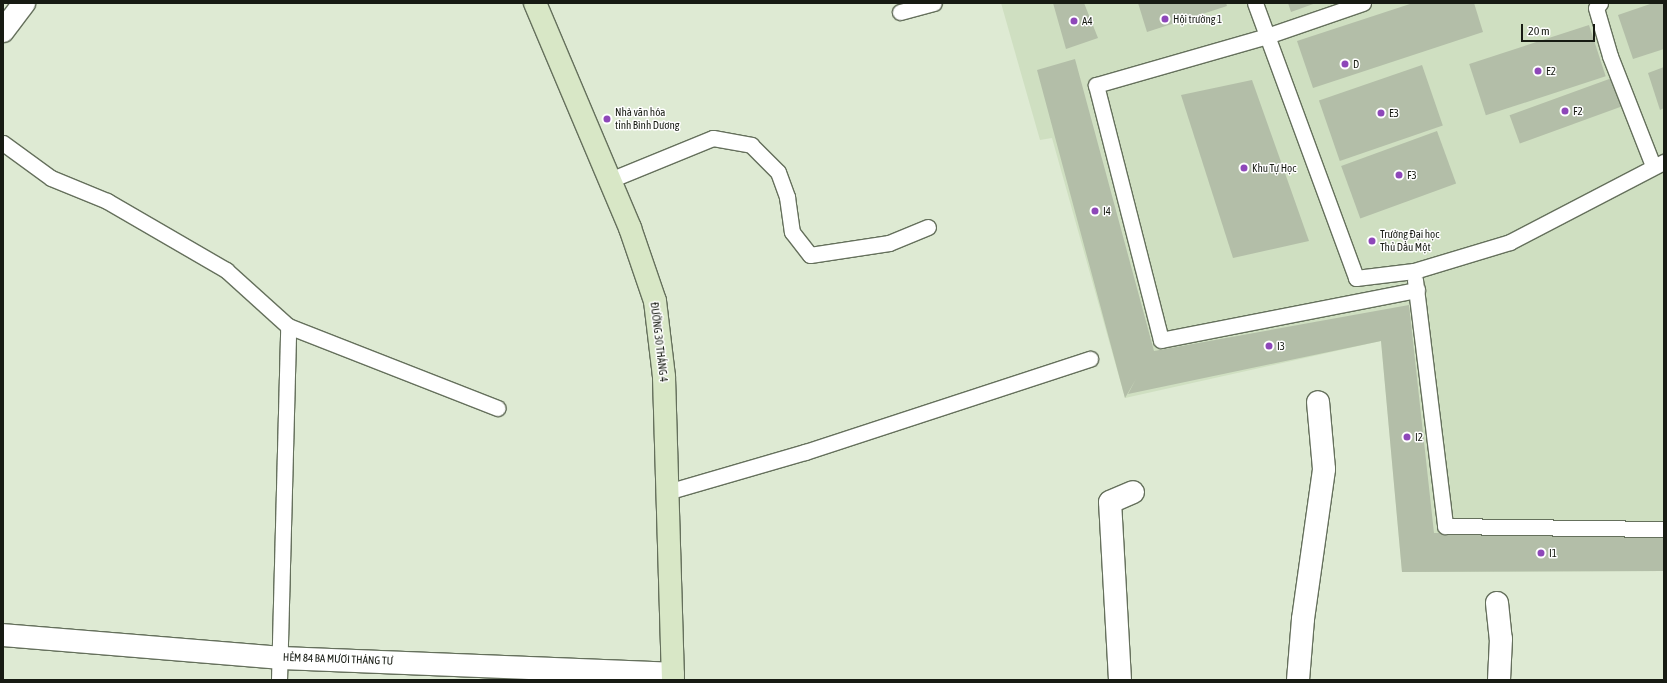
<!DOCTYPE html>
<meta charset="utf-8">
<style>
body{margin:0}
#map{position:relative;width:1667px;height:683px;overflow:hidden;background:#deead3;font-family:"Asap Condensed",sans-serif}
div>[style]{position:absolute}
.built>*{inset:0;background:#cfdfc1}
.building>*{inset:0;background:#b3bea8;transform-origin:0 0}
.roads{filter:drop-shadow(1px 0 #65705c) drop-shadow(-1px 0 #65705c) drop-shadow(0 1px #65705c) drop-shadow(0 -1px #65705c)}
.service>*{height:15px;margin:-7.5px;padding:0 7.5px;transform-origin:7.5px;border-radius:7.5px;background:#fff}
.minor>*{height:22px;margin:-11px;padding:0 11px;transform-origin:11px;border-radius:11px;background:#fff}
.tertiary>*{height:22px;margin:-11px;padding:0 11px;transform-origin:11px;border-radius:11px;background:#fff}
.secondary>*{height:22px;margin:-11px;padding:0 11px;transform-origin:11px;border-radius:11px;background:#d8e7c6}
.dots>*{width:11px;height:11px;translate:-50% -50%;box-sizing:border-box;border:2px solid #fff;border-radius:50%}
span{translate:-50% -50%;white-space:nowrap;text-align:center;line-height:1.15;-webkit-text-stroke:3px #fff;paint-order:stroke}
.poi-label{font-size:11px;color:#171b13}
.left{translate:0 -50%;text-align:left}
.street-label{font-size:11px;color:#171b13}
.frame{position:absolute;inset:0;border:4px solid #171b13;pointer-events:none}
.scale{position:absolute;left:1521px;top:24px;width:74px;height:18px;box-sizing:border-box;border:2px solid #171b13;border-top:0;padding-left:5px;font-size:12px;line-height:14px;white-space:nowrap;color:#171b13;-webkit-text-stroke:3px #fff;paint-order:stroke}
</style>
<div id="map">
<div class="built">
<i style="clip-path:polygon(1001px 3px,1664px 3px,1664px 571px,1402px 572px,1381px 341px,1125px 398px,1052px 138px,1040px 140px)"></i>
</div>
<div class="building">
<i style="clip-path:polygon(1053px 3px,1084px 3px,1098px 38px,1066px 49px)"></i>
<i style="clip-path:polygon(1138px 3px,1226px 3px,1227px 6px,1147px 32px)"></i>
<i style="clip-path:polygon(1288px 3px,1316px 3px,1291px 12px)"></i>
<i style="clip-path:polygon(1413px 3px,1474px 3px,1483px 32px,1313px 88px,1297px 41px)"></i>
<i style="clip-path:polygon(1653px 3px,1664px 3px,1664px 49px,1633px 59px,1618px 15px)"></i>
<i style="left:1589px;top:25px;width:54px;height:126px;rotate:72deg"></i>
<i style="clip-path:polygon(1075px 59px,1154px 351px,1409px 305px,1434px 533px,1664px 536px,1664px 571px,1402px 572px,1381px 341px,1128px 394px,1136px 379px,1125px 398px,1037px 70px)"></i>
<i style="left:1422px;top:65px;width:64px;height:109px;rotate:71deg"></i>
<i style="clip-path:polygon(1664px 67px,1664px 108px,1660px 110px,1648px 73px)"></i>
<i style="left:1612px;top:78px;width:30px;height:109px;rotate:70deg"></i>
<i style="clip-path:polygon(1252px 80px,1309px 241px,1233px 258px,1181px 95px)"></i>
<i style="left:1437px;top:131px;width:56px;height:102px;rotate:70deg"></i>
</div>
<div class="roads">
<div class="service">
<i style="left:1255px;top:3px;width:293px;rotate:69.8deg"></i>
<i style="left:1356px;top:278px;width:58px;rotate:-6.9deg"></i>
<i style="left:1414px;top:271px;width:100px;rotate:-16.8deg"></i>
<i style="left:1510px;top:242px;width:174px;rotate:-27.5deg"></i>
<i style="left:1363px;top:3px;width:102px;rotate:161deg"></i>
<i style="left:1267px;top:36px;width:178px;rotate:164deg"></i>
<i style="left:1096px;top:85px;width:263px;rotate:75.7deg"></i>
<i style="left:1161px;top:340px;width:261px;rotate:-11.1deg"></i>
<i style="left:1600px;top:3px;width:6px;rotate:129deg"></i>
<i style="left:1596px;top:8px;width:50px;rotate:73.7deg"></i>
<i style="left:1610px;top:56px;width:118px;rotate:68.6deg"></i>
<i style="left:900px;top:12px;width:35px;rotate:-15deg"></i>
<i style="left:3px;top:143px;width:59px;rotate:36.1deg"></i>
<i style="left:51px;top:178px;width:61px;rotate:22.3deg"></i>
<i style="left:107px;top:201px;width:138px;rotate:30.1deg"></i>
<i style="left:226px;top:270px;width:84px;rotate:42.1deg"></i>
<i style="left:288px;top:326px;width:225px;rotate:21.4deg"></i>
<i style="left:610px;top:180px;width:111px;rotate:-22.2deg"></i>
<i style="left:713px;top:138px;width:39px;rotate:10deg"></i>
<i style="left:751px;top:145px;width:38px;rotate:45deg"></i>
<i style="left:778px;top:172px;width:27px;rotate:70deg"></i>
<i style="left:787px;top:197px;width:35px;rotate:82deg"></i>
<i style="left:792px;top:232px;width:29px;rotate:52deg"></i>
<i style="left:810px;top:255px;width:80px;rotate:-8.6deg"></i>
<i style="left:889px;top:243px;width:42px;rotate:-22.3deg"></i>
<i style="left:1415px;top:280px;width:248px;rotate:83deg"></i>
<i style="left:1445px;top:526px;width:219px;rotate:0.8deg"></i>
<i style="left:667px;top:492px;width:144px;rotate:-16.2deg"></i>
<i style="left:805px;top:452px;width:300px;rotate:-18.1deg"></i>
<i style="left:279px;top:680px;width:354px;rotate:-88.5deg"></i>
</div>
<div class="minor">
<i style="left:1497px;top:603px;width:36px;rotate:84deg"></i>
<i style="left:1501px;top:639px;width:41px;rotate:92.8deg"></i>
<i style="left:3px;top:635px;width:278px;rotate:4.7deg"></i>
<i style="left:280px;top:658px;width:393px;rotate:2.3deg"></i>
<i style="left:1120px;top:680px;width:178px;rotate:-93.2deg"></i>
<i style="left:1110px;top:502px;width:25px;rotate:-23deg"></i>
<i style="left:1298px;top:680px;width:61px;rotate:-85.3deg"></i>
<i style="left:1303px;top:619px;width:151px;rotate:-82deg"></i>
<i style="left:1324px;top:469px;width:67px;rotate:-95.1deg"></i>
</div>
<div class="tertiary">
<i style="left:3px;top:31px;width:35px;rotate:-53deg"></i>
</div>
<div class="secondary">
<i style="left:535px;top:3px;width:244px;rotate:67.1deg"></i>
<i style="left:630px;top:228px;width:77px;rotate:71.1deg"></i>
<i style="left:655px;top:301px;width:77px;rotate:83.2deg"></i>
<i style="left:664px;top:377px;width:303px;rotate:88.3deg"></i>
</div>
</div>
<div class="dots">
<i style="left:1165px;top:19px;background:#8e47b9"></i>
<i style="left:1074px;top:21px;background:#8e47b9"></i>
<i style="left:1345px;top:64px;background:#8e47b9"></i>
<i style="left:1538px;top:71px;background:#8e47b9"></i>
<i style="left:1565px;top:111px;background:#8e47b9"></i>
<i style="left:1381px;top:113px;background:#8e47b9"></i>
<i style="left:607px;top:119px;background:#8e47b9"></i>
<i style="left:1244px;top:168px;background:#8e47b9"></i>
<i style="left:1399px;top:175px;background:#8e47b9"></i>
<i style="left:1095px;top:211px;background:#8e47b9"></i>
<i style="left:1372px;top:241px;background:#8e47b9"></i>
<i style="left:1269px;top:346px;background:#8e47b9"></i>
<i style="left:1407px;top:437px;background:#8e47b9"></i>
<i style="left:1541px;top:553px;background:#8e47b9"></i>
</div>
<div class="poi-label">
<span class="left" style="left:1173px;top:19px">Hội trường 1</span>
<span class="left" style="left:1082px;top:21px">A4</span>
<span class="left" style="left:1353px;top:64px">D</span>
<span class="left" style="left:1546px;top:71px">E2</span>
<span class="left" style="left:1573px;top:111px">F2</span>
<span class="left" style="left:615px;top:119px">Nhà văn hóa<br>tỉnh Bình Dương</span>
<span class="left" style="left:1389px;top:113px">E3</span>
<span class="left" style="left:1252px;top:168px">Khu Tự Học</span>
<span class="left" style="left:1407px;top:175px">F3</span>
<span class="left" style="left:1103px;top:211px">I4</span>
<span class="left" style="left:1380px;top:241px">Trường Đại học<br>Thủ Dầu Một</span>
<span class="left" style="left:1277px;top:346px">I3</span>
<span class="left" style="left:1415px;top:437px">I2</span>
<span class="left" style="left:1549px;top:553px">I1</span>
</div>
<div class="street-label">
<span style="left:659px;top:342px;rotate:83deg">ĐƯỜNG 30 THÁNG 4</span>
<span style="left:338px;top:659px;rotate:2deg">HẺM 84 BA MƯƠI THÁNG TƯ</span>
</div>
<div class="frame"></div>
<div class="scale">20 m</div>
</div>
